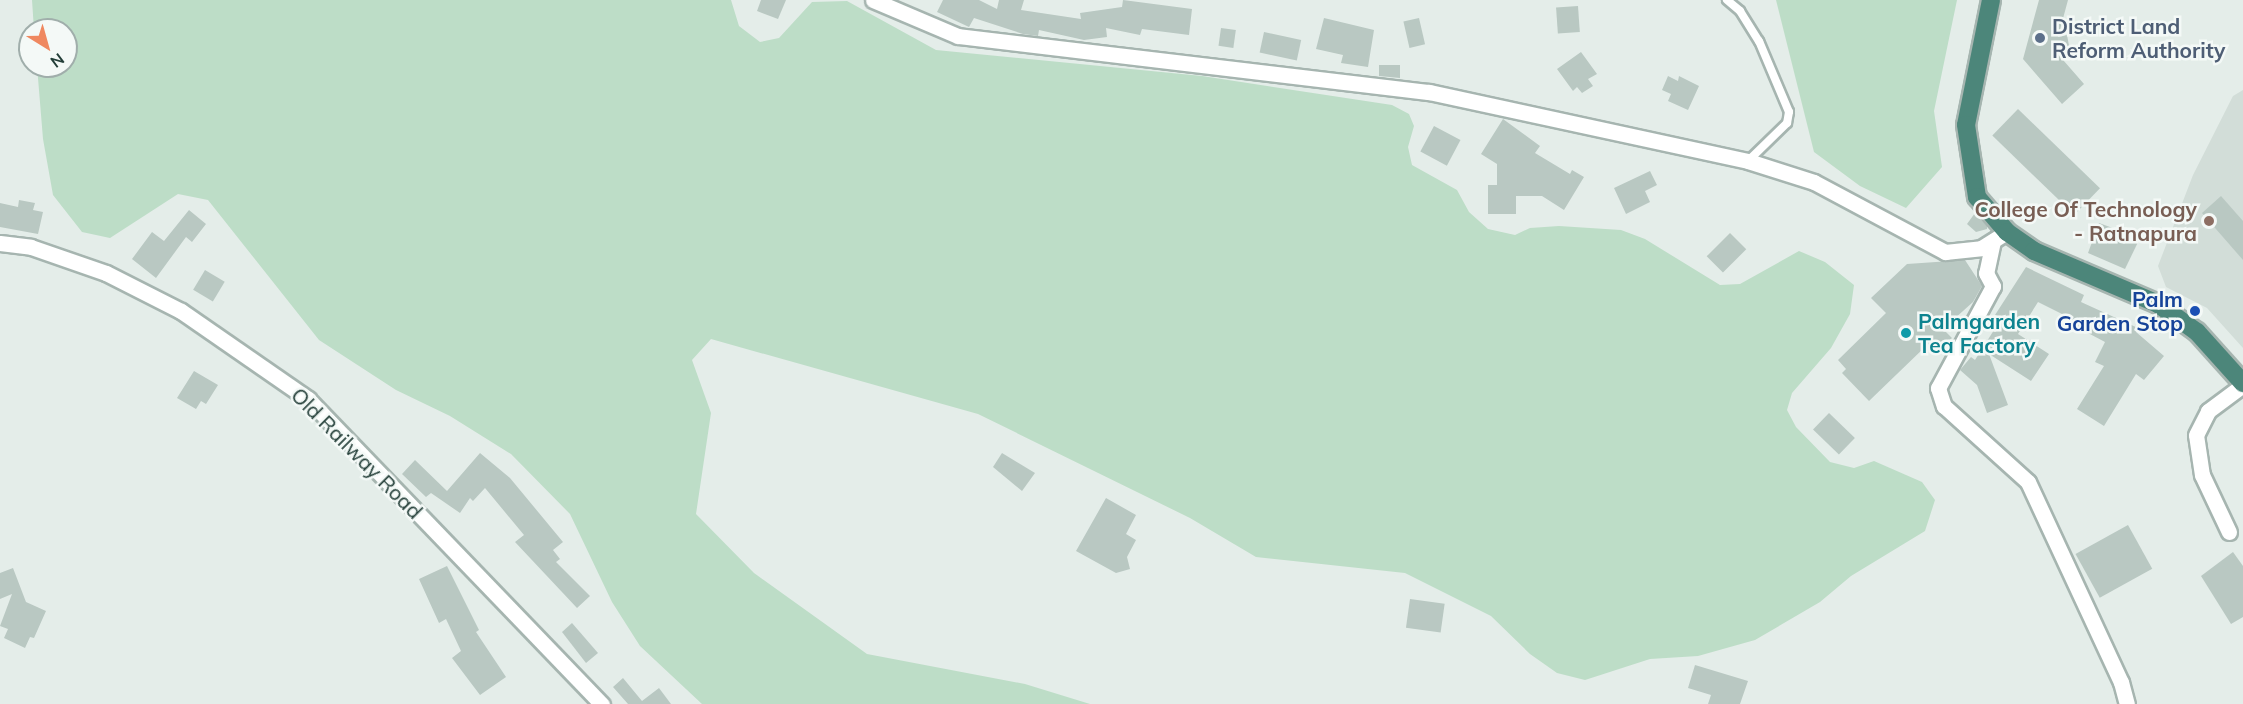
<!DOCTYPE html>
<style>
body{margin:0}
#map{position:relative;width:2243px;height:704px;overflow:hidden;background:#e4ede9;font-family:Mulish,sans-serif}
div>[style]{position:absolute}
.built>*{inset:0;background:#d2ddd8}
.green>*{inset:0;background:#bdddc7}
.building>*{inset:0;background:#b9c8c2;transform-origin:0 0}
.roads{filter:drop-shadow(2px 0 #a6b5b0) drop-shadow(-2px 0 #a6b5b0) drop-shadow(0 2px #a6b5b0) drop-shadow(0 -2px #a6b5b0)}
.service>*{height:8px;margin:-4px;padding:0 4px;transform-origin:4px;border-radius:4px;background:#fff}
.minor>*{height:15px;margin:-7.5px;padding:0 7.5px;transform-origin:7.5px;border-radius:7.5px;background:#fff}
.trunk>*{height:18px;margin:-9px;padding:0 9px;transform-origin:9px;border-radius:9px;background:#4c867a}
.dots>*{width:16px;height:16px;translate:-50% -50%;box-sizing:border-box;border:3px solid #f4f9f7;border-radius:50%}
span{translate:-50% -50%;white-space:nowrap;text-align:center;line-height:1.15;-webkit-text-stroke:5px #f4f9f7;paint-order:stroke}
.service-label{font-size:21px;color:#4e5e75;font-weight:700}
.left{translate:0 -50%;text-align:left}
.education-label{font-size:21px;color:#785e54;font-weight:700}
.right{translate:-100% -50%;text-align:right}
.transit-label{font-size:21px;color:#164399;font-weight:700}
.culture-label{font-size:21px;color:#0d838f;font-weight:700}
.street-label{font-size:21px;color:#233e38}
.north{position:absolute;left:18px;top:18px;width:60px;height:60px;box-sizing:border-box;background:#f4f9f7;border:2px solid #a0aeab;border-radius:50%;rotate:143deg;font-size:16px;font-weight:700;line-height:24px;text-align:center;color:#233e38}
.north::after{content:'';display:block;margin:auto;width:21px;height:27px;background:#ef8860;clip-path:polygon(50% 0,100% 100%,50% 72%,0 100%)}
</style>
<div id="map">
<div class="built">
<i style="clip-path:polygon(2243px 90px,2243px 348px,2207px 308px,2166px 287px,2158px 266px,2193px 175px,2233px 96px)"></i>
</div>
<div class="green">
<i style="clip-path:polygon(32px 0,731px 0,739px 26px,760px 42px,779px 38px,812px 2px,847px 1px,936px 50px,1202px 76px,1392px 105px,1409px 114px,1414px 126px,1408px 147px,1412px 165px,1457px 190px,1469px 212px,1488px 229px,1515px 235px,1530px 228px,1559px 226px,1621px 230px,1645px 239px,1720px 285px,1740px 284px,1799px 251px,1825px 262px,1854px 285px,1850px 314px,1831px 348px,1792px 393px,1787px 410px,1796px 427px,1830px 462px,1854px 468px,1874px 461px,1922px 482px,1935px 500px,1925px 531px,1851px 576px,1820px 602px,1755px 640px,1698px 656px,1650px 659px,1585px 680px,1557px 673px,1530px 654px,1491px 616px,1405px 573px,1256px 557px,1190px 518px,978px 414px,711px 339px,692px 360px,711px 413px,696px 514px,754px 573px,867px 654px,1025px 684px,1090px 704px,702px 704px,640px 646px,612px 602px,570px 514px,511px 454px,450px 416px,396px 390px,319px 340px,208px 200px,178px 194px,110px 238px,82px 232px,53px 195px,43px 139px,37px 66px,66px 66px,66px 30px,34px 30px)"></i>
<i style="clip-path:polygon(1776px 0,1957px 0,1934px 111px,1942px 167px,1906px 208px,1860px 186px,1814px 152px)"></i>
</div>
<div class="building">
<i style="clip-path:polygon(761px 0,786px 0,778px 19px,757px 11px)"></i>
<i style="clip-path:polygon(943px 0,979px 0,997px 9px,999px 0,1024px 0,1021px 10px,1081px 19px,1080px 13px,1122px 7px,1123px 0,1192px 9px,1189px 35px,1142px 29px,1140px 35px,1106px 28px,1107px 37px,1084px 40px,1039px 30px,1038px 36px,1023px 34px,974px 18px,969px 27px,937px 12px)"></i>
<i style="clip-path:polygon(2039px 0,2068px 0,2058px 37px,2067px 35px,2070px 51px,2057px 53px,2084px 84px,2062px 104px,2023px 59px)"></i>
<i style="left:1578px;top:6px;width:26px;height:22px;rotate:86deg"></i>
<i style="clip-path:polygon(1324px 18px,1374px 30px,1368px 67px,1341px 63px,1343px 55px,1316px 49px)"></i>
<i style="left:1419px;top:18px;width:27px;height:16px;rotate:77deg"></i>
<i style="left:1221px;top:28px;width:15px;height:18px;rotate:8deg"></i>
<i style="left:1264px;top:32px;width:38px;height:21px;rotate:12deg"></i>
<i style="clip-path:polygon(1581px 52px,1597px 74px,1588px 79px,1593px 86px,1582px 93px,1577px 87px,1573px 91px,1557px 69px)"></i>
<i style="clip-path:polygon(1379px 65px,1400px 65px,1400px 78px,1379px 76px)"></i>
<i style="clip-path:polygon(1668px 76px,1678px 81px,1679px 76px,1699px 86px,1688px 110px,1668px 101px,1671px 94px,1662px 90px)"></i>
<i style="left:2018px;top:109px;width:114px;height:37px;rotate:44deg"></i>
<i style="clip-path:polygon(1503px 119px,1540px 146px,1535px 153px,1570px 174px,1572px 170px,1584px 177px,1564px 210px,1542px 196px,1516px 196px,1516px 214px,1488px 214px,1488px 185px,1497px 185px,1497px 164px,1481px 154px)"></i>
<i style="left:1434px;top:126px;width:30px;height:29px;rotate:28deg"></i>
<i style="clip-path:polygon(1650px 171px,1657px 185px,1645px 191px,1650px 202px,1626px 214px,1614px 188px)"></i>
<i style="clip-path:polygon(2221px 196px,2243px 221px,2243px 260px,2202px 213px)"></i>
<i style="clip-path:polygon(19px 200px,35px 203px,33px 210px,43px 212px,38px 234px,0 227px,0 203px,18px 207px)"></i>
<i style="clip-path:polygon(189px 210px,206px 224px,192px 242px,186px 237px,156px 278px,132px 259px,152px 232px,164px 241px)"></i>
<i style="clip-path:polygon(1975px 213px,1987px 226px,1987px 229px,1976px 232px,1967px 224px)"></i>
<i style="clip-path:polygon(2099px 223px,2140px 238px,2125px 269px,2088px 253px)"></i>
<i style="left:1730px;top:233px;width:23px;height:33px;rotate:45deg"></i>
<i style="clip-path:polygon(1965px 260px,1982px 286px,1973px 302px,1943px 329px,1952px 338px,1933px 355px,1925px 347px,1869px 401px,1842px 373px,1846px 369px,1838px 360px,1886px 313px,1871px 298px,1907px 264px)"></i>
<i style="clip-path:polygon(2026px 267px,2084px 295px,2081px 302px,2138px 328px,2136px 332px,2164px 356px,2144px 380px,2136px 374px,2104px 426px,2077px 409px,2104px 366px,2095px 362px,2105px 342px,2069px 323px,2072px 319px,2038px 302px,2018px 334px,2049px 354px,2031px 381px,1989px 354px,2008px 405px,1987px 413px,1977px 385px,1960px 370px,1971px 357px,1975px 360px,2001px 319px,1995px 315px)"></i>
<i style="left:205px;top:270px;width:23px;height:23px;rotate:31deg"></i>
<i style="clip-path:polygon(194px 371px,218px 385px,206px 404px,201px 401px,196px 409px,177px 398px)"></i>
<i style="left:1829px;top:413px;width:36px;height:23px;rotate:44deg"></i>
<i style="clip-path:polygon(480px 453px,510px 478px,563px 542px,553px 550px,560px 559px,556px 562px,590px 596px,577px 608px,515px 542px,524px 535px,485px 488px,473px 501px,470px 498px,460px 513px,431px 493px,426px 497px,402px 474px,415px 460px,447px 491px)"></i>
<i style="clip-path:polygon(1002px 453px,1035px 473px,1022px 491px,993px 467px)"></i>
<i style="clip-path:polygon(1106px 498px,1136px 515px,1126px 534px,1136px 540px,1127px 557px,1130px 569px,1116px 573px,1076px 551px)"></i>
<i style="left:2128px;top:525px;width:50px;height:60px;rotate:61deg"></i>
<i style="clip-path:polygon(2233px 552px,2243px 566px,2243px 617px,2231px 624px,2201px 576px)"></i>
<i style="clip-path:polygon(447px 566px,479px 630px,476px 632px,506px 677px,480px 695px,452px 658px,461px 651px,446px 619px,439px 623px,419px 579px)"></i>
<i style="clip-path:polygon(13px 568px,26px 602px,46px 611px,34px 638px,30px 637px,25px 648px,4px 638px,8px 629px,0 626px,12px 594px,0 599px,0 573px)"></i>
<i style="left:1410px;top:599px;width:35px;height:29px;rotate:8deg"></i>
<i style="clip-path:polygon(572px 623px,598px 653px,586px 663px,562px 632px)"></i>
<i style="clip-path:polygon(1695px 665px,1748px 681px,1740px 704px,1708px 704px,1711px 695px,1688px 688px)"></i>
<i style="clip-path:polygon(623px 678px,642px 701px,659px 688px,671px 704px,628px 704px,613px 687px)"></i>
</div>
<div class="roads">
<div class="service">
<i style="left:1727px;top:0;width:17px;rotate:40deg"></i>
<i style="left:1740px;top:11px;width:36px;rotate:58deg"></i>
<i style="left:1759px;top:41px;width:77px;rotate:67.1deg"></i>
<i style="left:1789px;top:112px;width:11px;rotate:100deg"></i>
<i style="left:1787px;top:123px;width:54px;rotate:135.7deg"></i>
</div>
<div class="minor">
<i style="left:873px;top:0;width:92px;rotate:23deg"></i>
<i style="left:958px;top:36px;width:474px;rotate:6.8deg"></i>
<i style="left:1429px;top:92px;width:326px;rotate:12.2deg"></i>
<i style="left:1748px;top:161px;width:69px;rotate:17.7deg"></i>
<i style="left:1814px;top:182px;width:149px;rotate:28.1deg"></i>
<i style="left:1945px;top:252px;width:36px;rotate:-6deg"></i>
<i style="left:1981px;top:248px;width:31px;rotate:-32deg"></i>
<i style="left:1993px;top:241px;width:33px;rotate:102deg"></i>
<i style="left:1986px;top:273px;width:15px;rotate:62deg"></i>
<i style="left:1993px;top:286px;width:116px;rotate:118.3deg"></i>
<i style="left:1938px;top:388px;width:19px;rotate:72deg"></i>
<i style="left:1944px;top:406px;width:113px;rotate:42.1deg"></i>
<i style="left:2028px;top:482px;width:221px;rotate:65.1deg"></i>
<i style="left:2121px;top:682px;width:23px;rotate:75deg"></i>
<i style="left:0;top:243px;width:31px;rotate:7deg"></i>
<i style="left:31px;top:247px;width:79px;rotate:19.1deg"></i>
<i style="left:106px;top:273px;width:84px;rotate:26.9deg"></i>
<i style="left:181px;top:311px;width:155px;rotate:34.7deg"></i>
<i style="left:308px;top:399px;width:424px;rotate:46.1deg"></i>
<i style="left:2229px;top:532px;width:63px;rotate:-115.3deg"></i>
<i style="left:2202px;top:475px;width:40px;rotate:-98.5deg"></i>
<i style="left:2196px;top:435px;width:27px;rotate:-63deg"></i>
<i style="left:2208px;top:411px;width:44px;rotate:-36.6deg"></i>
</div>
<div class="trunk">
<i style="left:1991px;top:0;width:127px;rotate:101.3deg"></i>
<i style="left:1966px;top:125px;width:73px;rotate:81.3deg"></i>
<i style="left:1977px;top:197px;width:46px;rotate:49.4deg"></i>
<i style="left:2007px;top:232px;width:33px;rotate:35deg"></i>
<i style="left:2034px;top:251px;width:135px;rotate:23.1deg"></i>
<i style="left:2158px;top:304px;width:48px;rotate:35.7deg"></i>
<i style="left:2197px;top:332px;width:69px;rotate:48deg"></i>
</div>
</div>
<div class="dots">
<i style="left:2040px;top:38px;background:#5c6f8a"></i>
<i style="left:2209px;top:221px;background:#8d6e63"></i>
<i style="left:2195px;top:311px;background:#1a4fb4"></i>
<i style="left:1906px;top:333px;background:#0f9aa8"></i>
</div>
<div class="service-label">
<span class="left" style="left:2052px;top:38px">District Land<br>Reform Authority</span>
</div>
<div class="education-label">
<span class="right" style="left:2197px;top:221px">College Of Technology<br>- Ratnapura</span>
</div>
<div class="transit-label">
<span class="right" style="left:2183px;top:311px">Palm<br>Garden Stop</span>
</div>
<div class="culture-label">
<span class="left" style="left:1918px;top:333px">Palmgarden<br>Tea Factory</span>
</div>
<div class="street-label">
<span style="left:357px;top:453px;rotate:45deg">Old Railway Road</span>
</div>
<div class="north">N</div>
</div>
